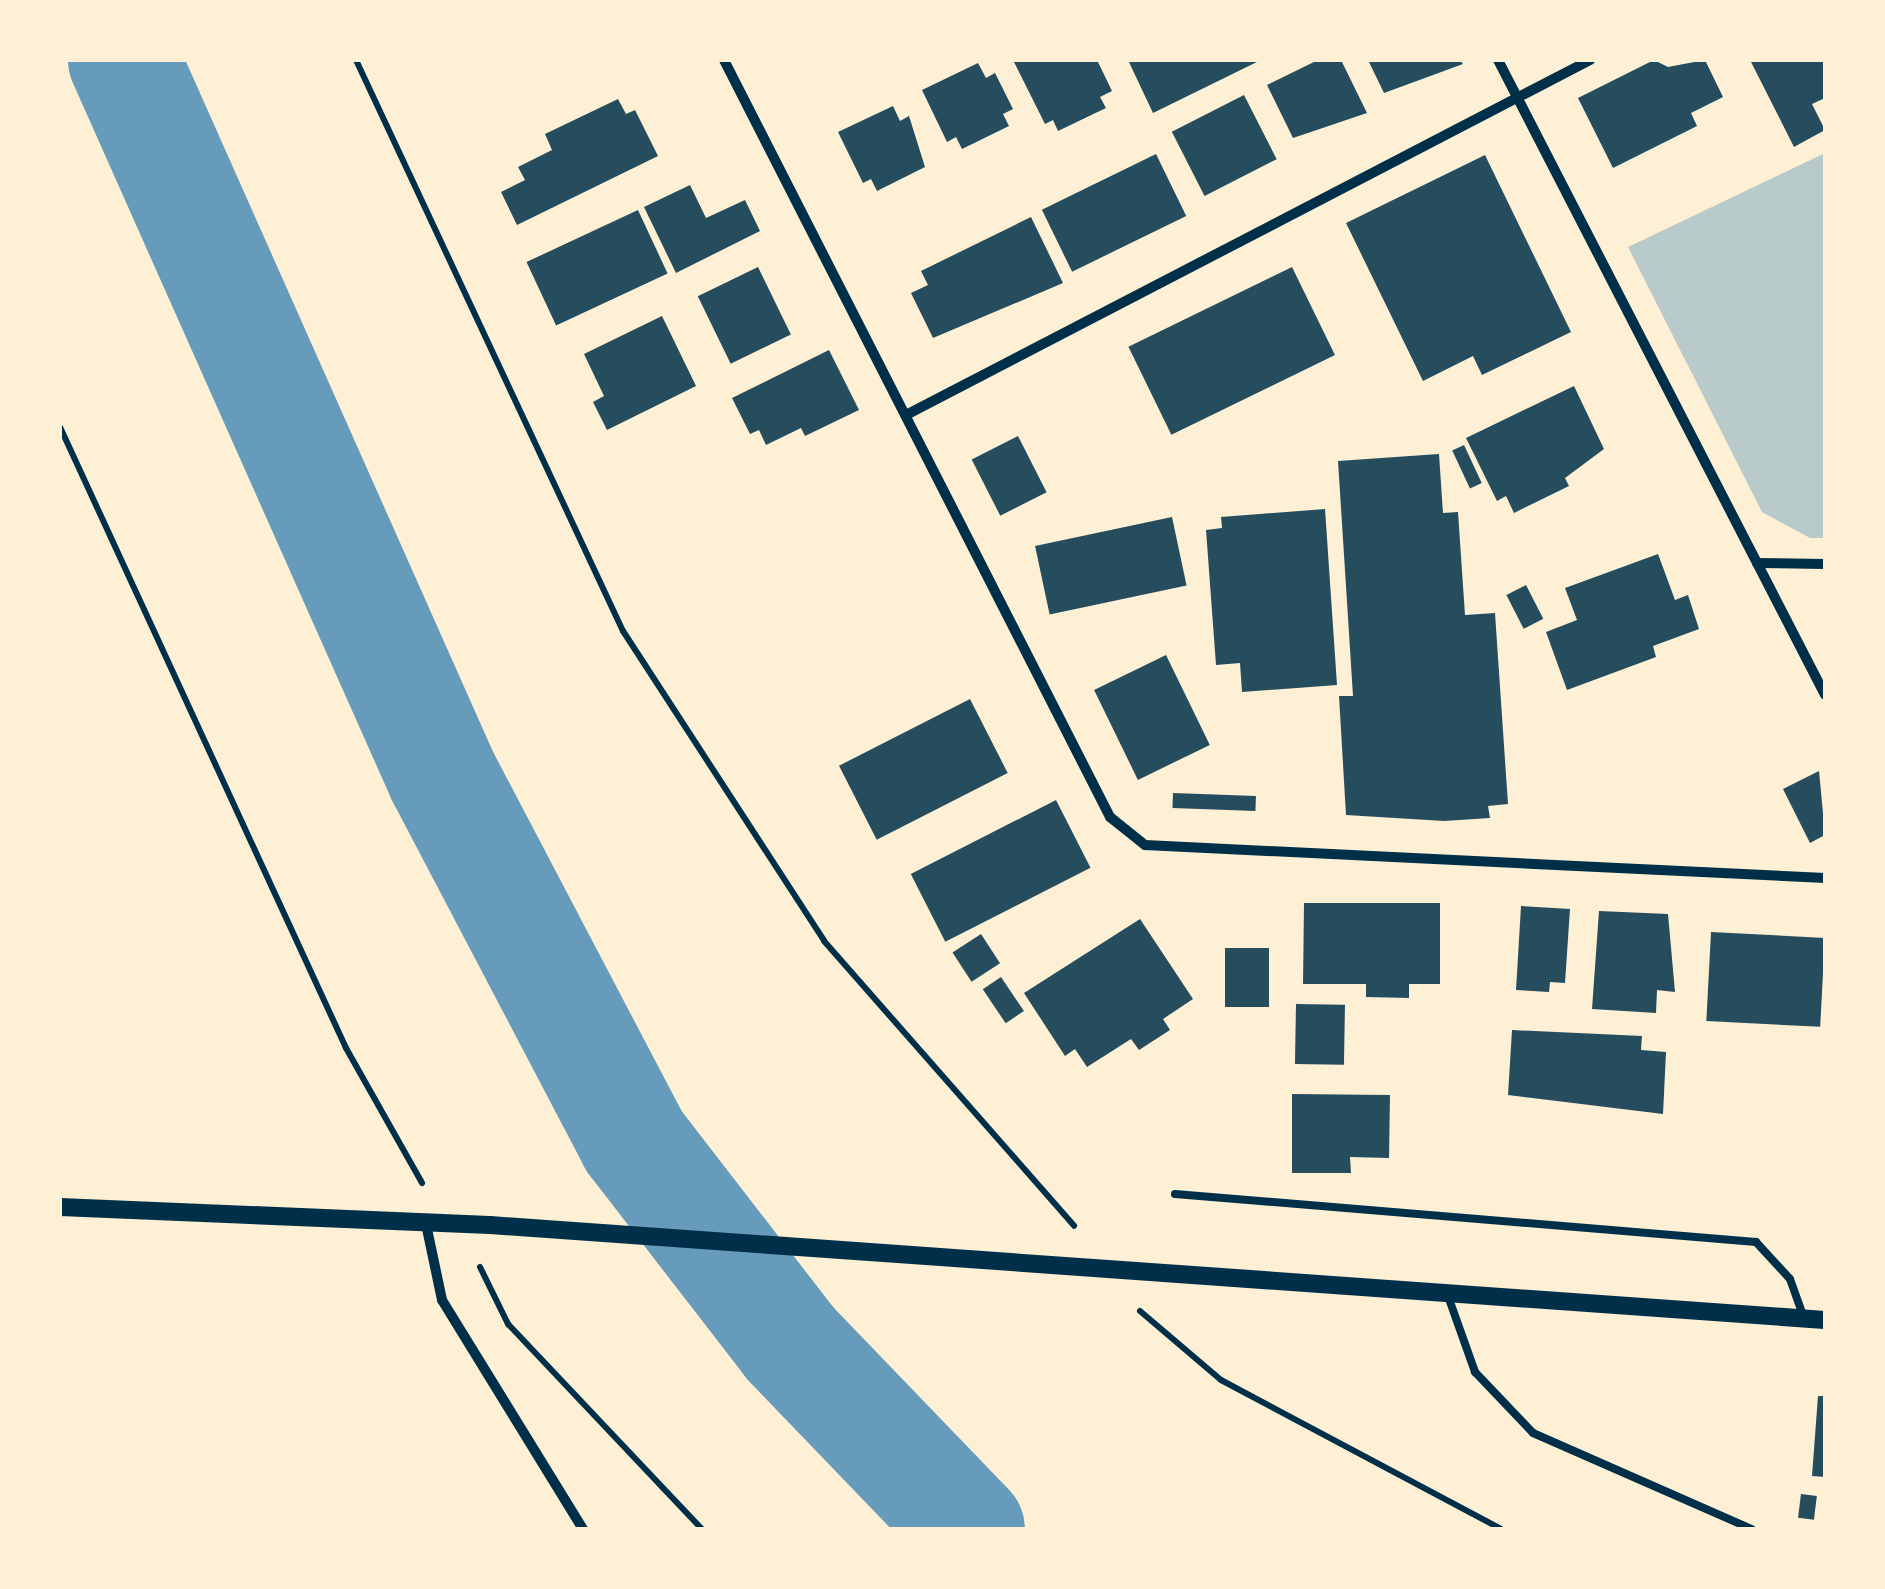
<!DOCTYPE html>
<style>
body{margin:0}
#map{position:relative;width:1885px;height:1589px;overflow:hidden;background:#fdf0d5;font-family:"Noto Sans",sans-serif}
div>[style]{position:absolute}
.green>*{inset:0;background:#b9caca}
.river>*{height:112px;margin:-56px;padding:0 56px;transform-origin:56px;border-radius:56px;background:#669bbc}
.building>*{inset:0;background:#264d5e;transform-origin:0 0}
.path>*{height:6px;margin:-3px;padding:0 3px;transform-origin:3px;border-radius:3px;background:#003049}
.service>*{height:8px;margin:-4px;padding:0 4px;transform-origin:4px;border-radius:4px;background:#003049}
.minor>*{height:10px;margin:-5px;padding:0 5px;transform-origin:5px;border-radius:5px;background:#003049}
.tertiary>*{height:18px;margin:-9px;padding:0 9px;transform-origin:9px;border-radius:9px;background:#003049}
span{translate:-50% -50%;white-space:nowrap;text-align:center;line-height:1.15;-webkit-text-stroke:10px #fdf0d5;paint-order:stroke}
.frame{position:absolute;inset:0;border:62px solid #fdf0d5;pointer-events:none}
</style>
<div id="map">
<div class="green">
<i style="clip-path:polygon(1825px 153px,1825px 538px,1810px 538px,1762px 512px,1628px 247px)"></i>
</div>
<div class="river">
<i style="left:124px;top:60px;width:785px;rotate:66.02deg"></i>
<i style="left:443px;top:777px;width:411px;rotate:62.3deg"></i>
<i style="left:634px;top:1141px;width:255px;rotate:52.3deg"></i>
<i style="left:790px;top:1343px;width:258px;rotate:46.1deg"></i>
</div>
<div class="building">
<i style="clip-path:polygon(1013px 60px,1097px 60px,1112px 91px,1100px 97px,1106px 108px,1058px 131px,1053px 120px,1045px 124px)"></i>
<i style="clip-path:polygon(1128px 60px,1261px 60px,1153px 113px)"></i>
<i style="clip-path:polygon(1318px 60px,1341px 60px,1367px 113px,1293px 138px,1267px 85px)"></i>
<i style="clip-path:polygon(1368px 60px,1460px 60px,1463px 64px,1384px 93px)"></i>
<i style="clip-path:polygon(1654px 60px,1668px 67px,1705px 60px,1723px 97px,1691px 113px,1697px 126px,1613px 168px,1578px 98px)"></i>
<i style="clip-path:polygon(1750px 60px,1825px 60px,1825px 98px,1812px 104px,1825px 130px,1794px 147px)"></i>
<i style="clip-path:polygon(978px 63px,986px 78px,995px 73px,1013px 109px,1003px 114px,1009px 126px,962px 149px,956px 137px,947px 142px,922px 90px)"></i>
<i style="left:1244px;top:95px;width:72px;height:81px;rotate:63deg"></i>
<i style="clip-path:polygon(618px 99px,626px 114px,635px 110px,658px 156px,517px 225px,501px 192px,525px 180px,518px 167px,552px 150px,545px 134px)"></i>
<i style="clip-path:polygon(893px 106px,900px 121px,909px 116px,925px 167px,877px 191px,871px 179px,863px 183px,838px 132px)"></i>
<i style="left:1156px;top:154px;width:69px;height:127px;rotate:64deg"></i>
<i style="clip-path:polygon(1485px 155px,1571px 332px,1482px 375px,1473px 356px,1423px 381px,1346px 223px)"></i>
<i style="clip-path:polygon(690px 185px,706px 218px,745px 200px,760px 231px,676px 273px,644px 207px)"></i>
<i style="left:638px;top:210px;width:70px;height:123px;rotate:65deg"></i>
<i style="clip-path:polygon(1031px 217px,1063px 283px,933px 338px,911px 293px,928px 285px,921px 271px)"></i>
<i style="left:758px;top:267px;width:75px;height:67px;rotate:64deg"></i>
<i style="left:1292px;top:267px;width:98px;height:182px;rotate:64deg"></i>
<i style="clip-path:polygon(662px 316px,696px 386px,607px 430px,593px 402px,604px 396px,584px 354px)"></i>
<i style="clip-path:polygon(829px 350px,859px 410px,805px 436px,801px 428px,766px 445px,759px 430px,750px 434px,732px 398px)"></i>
<i style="clip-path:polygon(1574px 386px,1604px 449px,1565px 478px,1569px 486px,1514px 513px,1506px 496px,1497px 501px,1466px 438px)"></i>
<i style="left:1018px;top:436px;width:63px;height:52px;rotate:63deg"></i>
<i style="left:1464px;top:445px;width:42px;height:13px;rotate:65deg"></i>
<i style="clip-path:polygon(1439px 454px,1443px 513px,1458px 512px,1465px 615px,1495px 613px,1508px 804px,1488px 806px,1490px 818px,1444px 821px,1346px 815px,1339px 696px,1353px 696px,1338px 461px)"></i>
<i style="clip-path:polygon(1325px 509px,1337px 685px,1242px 692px,1240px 663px,1216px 665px,1206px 530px,1222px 528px,1221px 517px)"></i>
<i style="left:1172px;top:517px;width:70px;height:140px;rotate:78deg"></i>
<i style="clip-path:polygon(1658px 554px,1675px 600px,1688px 595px,1699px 629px,1653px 646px,1656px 657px,1567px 690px,1546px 632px,1577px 620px,1565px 588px)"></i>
<i style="left:1526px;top:585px;width:38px;height:22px;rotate:63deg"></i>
<i style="left:1166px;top:655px;width:100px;height:80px;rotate:64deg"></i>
<i style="left:970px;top:699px;width:83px;height:147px;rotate:63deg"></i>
<i style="clip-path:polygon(1819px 771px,1825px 835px,1810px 843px,1783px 789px)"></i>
<i style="left:1173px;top:793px;width:83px;height:15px;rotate:2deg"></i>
<i style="left:1056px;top:800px;width:76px;height:163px;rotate:63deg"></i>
<i style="clip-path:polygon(1304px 903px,1440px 903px,1440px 984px,1409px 984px,1409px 998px,1366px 997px,1366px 984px,1303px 984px)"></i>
<i style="clip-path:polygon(1521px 906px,1570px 909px,1565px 983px,1550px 982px,1549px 992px,1516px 990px)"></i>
<i style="clip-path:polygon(1599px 911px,1668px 914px,1675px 992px,1657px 990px,1656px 1013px,1592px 1009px)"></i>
<i style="clip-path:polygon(1140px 919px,1193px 999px,1163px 1019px,1170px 1030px,1139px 1050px,1131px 1039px,1087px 1067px,1075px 1049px,1065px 1056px,1024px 993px)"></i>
<i style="left:1711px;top:932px;width:114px;height:89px;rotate:3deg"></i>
<i style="left:981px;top:934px;width:35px;height:34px;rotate:57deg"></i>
<i style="left:1225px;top:948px;width:44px;height:59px"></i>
<i style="left:1001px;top:977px;width:41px;height:22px;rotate:56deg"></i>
<i style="left:1296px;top:1004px;width:49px;height:60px;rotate:1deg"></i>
<i style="clip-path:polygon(1512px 1030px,1642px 1036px,1641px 1050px,1666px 1052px,1663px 1114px,1508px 1095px)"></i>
<i style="clip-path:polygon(1292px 1094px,1390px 1095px,1389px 1158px,1350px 1157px,1351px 1173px,1292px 1173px)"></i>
<i style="clip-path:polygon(1818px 1396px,1825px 1396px,1825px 1477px,1812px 1476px)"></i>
<i style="left:1801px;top:1494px;width:16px;height:24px;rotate:7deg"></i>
</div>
<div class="path">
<i style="left:356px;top:60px;width:630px;rotate:64.94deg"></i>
<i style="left:623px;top:631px;width:369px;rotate:57deg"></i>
<i style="left:824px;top:941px;width:379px;rotate:48.7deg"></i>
<i style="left:60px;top:427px;width:684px;rotate:65.27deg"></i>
<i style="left:346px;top:1048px;width:155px;rotate:60.6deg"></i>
<i style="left:480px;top:1267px;width:64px;rotate:63.8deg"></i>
<i style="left:508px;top:1324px;width:282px;rotate:46.6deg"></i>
<i style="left:1140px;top:1311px;width:106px;rotate:40.4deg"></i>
<i style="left:1221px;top:1380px;width:317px;rotate:28deg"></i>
</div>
<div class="service">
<i style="left:1175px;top:1194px;width:583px;rotate:4.72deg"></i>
<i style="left:1756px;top:1242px;width:50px;rotate:47.4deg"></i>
<i style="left:1790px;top:1279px;width:41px;rotate:70.3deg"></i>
<i style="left:1448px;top:1296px;width:81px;rotate:70.4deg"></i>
<i style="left:1475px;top:1372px;width:84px;rotate:46.4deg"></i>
<i style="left:1533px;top:1433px;width:239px;rotate:23.7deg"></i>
</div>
<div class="minor">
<i style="left:724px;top:60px;width:850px;rotate:62.98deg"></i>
<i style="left:1110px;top:817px;width:45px;rotate:38.7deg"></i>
<i style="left:1145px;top:845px;width:681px;rotate:2.78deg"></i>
<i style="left:1498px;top:60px;width:714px;rotate:62.75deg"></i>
<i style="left:906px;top:415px;width:771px;rotate:-27.43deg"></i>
<i style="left:1757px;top:563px;width:68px;rotate:0.8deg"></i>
<i style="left:426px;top:1224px;width:78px;rotate:78.1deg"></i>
<i style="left:442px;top:1300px;width:269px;rotate:58.4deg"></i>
</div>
<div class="tertiary">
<i style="left:60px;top:1207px;width:430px;rotate:2.4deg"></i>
<i style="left:490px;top:1225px;width:1338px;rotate:4.07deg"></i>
</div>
<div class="frame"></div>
</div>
